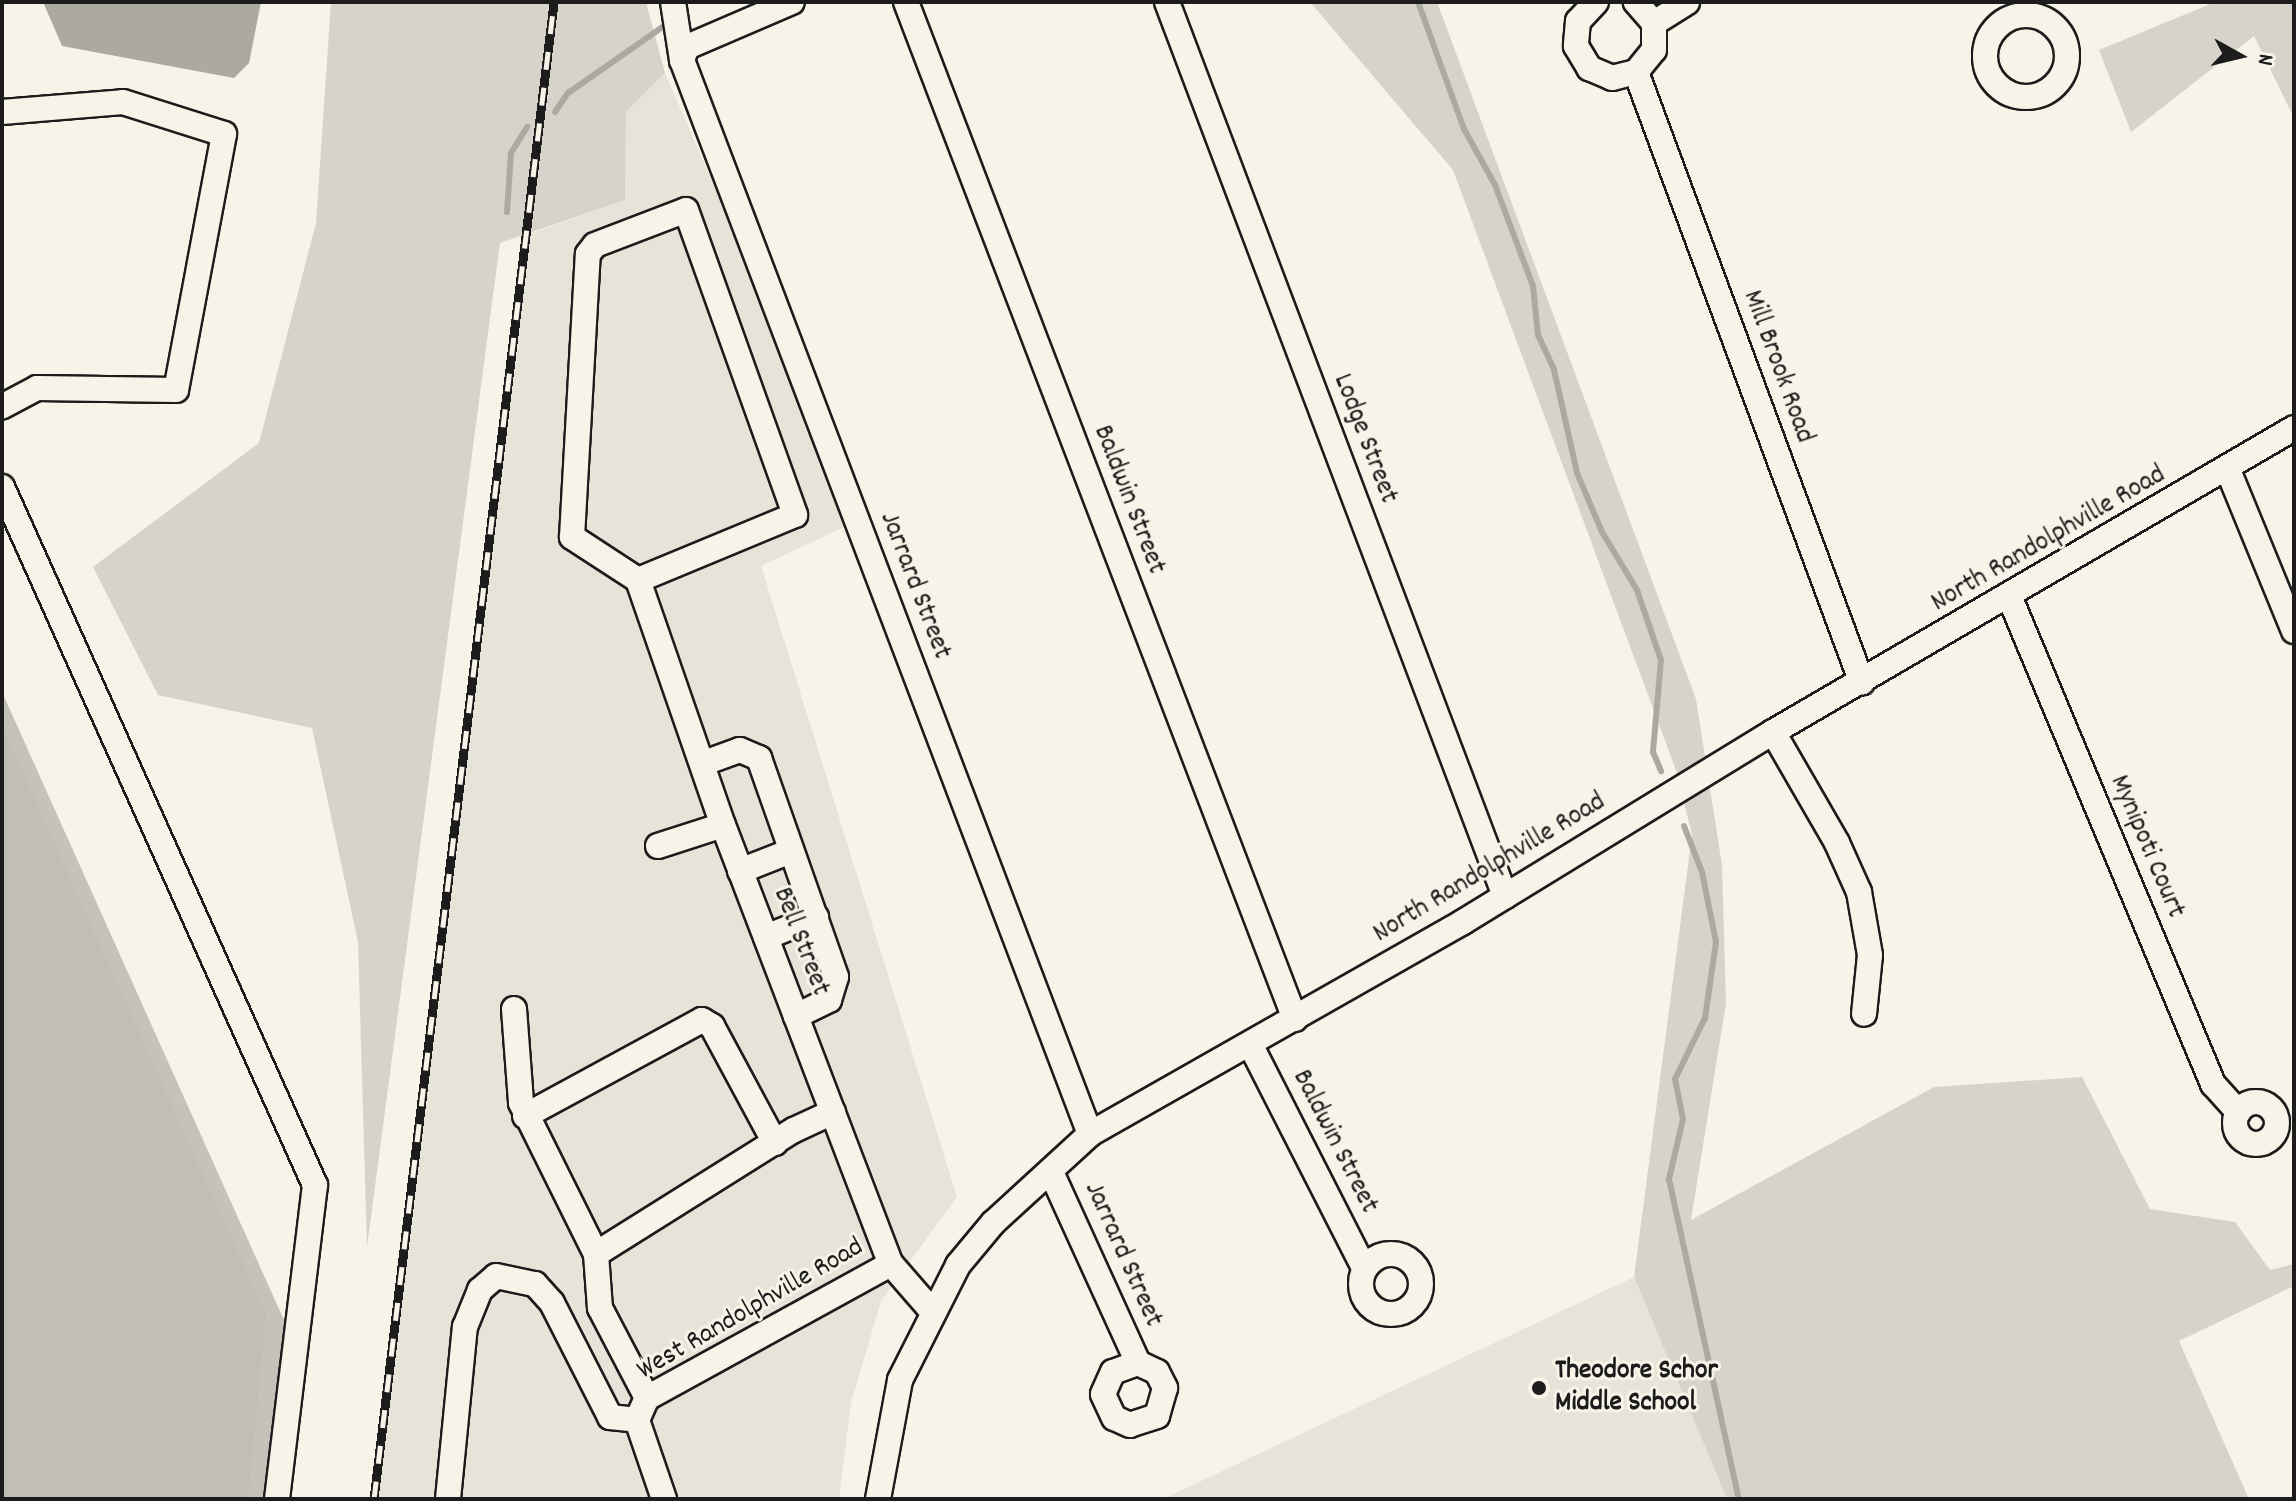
<!DOCTYPE html>
<style>
body{margin:0}
#map{position:relative;width:2296px;height:1501px;overflow:hidden;background:#f7f3e8;font-family:Dekko,sans-serif}
div>[style]{position:absolute}
.built>*{inset:0;background:#e6e3d9}
.green>*{inset:0;background:#d7d3cb}
.water>*{inset:0;background:#aca9a2}
.shadow>*{inset:0;background:#0003}
.stream>*{height:6px;margin:-3px;padding:0 3px;transform-origin:3px;border-radius:3px;background:#aca9a2}
.building>*{inset:0;background:#c0beb5}
.roads{filter:drop-shadow(2px 0 #1c1c1c) drop-shadow(-2px 0 #1c1c1c) drop-shadow(0 2px #1c1c1c) drop-shadow(0 -2px #1c1c1c)}
.minor>*{height:24px;margin:-12px;padding:0 12px;transform-origin:12px;border-radius:12px;background:#f7f3e8}
.minor>.ring{margin:-12px;padding:0;box-sizing:content-box;background:none;border:24px solid #f7f3e8;border-radius:50%}
.rail>*{height:9px;margin-top:-4.5px;transform-origin:0;background:repeating-linear-gradient(90deg,#f7f3e8 0 18px,#1c1c1c 0 36px);box-sizing:border-box;border-block:2px solid #1c1c1c}
.dots>*{width:22px;height:22px;translate:-50% -50%;box-sizing:border-box;border:4px solid #f7f3e8;border-radius:50%}
span{translate:-50% -50%;white-space:nowrap;text-align:center;line-height:1.15;-webkit-text-stroke:6px #f7f3e8;paint-order:stroke}
.street-label{font-size:28px;color:#1c1c1c}
.poi-label{font-size:28px;color:#1c1c1c;font-weight:700}
.left{translate:0 -50%;text-align:left}
.frame{position:absolute;inset:0;border:4px solid #1c1c1c;pointer-events:none}
.north{position:absolute;left:2200px;top:16px;width:80px;height:80px;-webkit-text-stroke:6px #f7f3e8;paint-order:stroke;rotate:98deg;font-size:22px;font-weight:700;line-height:32px;text-align:center;color:#1c1c1c}
.north::after{content:'';display:block;margin:auto;width:28px;height:36px;background:#1c1c1c;clip-path:polygon(50% 0,100% 100%,50% 72%,0 100%)}
</style>
<div id="map">
<div class="built">
<i style="clip-path:polygon(665px 73px,859px 520px,761px 566px,957px 1197px,881px 1301px,851px 1403px,839px 1499px,371px 1499px,530px 234px,625px 200px,626px 112px)"></i>
<i style="clip-path:polygon(1634px 1277px,1727px 1499px,1163px 1499px)"></i>
</div>
<div class="green">
<i style="clip-path:polygon(331px 2px,646px 2px,665px 73px,626px 112px,625px 200px,500px 243px,367px 1247px,358px 942px,312px 728px,158px 695px,93px 567px,259px 443px,316px 223px)"></i>
<i style="clip-path:polygon(1310px 2px,1437px 2px,1696px 699px,1722px 865px,1726px 1003px,1691px 1220px,1934px 1087px,2082px 1077px,2150px 1209px,2235px 1222px,2270px 1270px,2294px 1264px,2294px 1286px,2179px 1341px,2249px 1499px,1727px 1499px,1634px 1277px,1692px 835px,1677px 773px,1453px 170px)"></i>
<i style="clip-path:polygon(2215px 2px,2294px 2px,2294px 118px,2254px 36px,2131px 132px,2099px 50px)"></i>
</div>
<div class="water">
<i style="clip-path:polygon(43px 2px,261px 2px,249px 63px,234px 78px,62px 46px)"></i>
</div>
<div class="shadow">
<i style="clip-path:polygon(2px 692px,288px 1329px,271px 1499px,2px 1499px)"></i>
</div>
<div class="stream">
<i style="left:1418px;top:2px;width:135px;rotate:70.1deg"></i>
<i style="left:1464px;top:129px;width:64px;rotate:61deg"></i>
<i style="left:1495px;top:185px;width:108px;rotate:69.4deg"></i>
<i style="left:1533px;top:286px;width:49px;rotate:84.2deg"></i>
<i style="left:1538px;top:335px;width:38px;rotate:65deg"></i>
<i style="left:1554px;top:370px;width:106px;rotate:77.4deg"></i>
<i style="left:1577px;top:473px;width:64px;rotate:67deg"></i>
<i style="left:1602px;top:532px;width:68px;rotate:58.9deg"></i>
<i style="left:1637px;top:590px;width:74px;rotate:71.1deg"></i>
<i style="left:1661px;top:660px;width:92px;rotate:95deg"></i>
<i style="left:1653px;top:752px;width:21px;rotate:67deg"></i>
<i style="left:555px;top:112px;width:23px;rotate:-56deg"></i>
<i style="left:568px;top:93px;width:117px;rotate:-34.9deg"></i>
<i style="left:507px;top:212px;width:59px;rotate:-86.1deg"></i>
<i style="left:511px;top:153px;width:31px;rotate:-58deg"></i>
<i style="left:1684px;top:826px;width:49px;rotate:68.6deg"></i>
<i style="left:1702px;top:872px;width:71px;rotate:78.7deg"></i>
<i style="left:1716px;top:942px;width:77px;rotate:98.2deg"></i>
<i style="left:1705px;top:1018px;width:68px;rotate:116.2deg"></i>
<i style="left:1675px;top:1079px;width:41px;rotate:78.7deg"></i>
<i style="left:1683px;top:1119px;width:62px;rotate:103.1deg"></i>
<i style="left:1669px;top:1179px;width:328px;rotate:77.7deg"></i>
</div>
<div class="building">
<i style="clip-path:polygon(2px 726px,266px 1315px,248px 1499px,2px 1499px)"></i>
</div>
<div class="roads">
<div class="minor">
<i style="left:673px;top:2px;width:59px;rotate:81.2deg"></i>
<i style="left:682px;top:60px;width:1149px;rotate:69.2deg"></i>
<i style="left:906px;top:2px;width:1089px;rotate:69.07deg"></i>
<i style="left:1167px;top:2px;width:956px;rotate:69.29deg"></i>
<i style="left:1596px;top:2px;width:26px;rotate:133deg"></i>
<i style="left:1578px;top:21px;width:25px;rotate:95deg"></i>
<i style="left:1576px;top:46px;width:26px;rotate:59deg"></i>
<i style="left:1589px;top:68px;width:25px;rotate:23deg"></i>
<i style="left:1612px;top:78px;width:25px;rotate:-14deg"></i>
<i style="left:1636px;top:72px;width:28px;rotate:-51deg"></i>
<i style="left:1654px;top:50px;width:27px;rotate:-90deg"></i>
<i style="left:1654px;top:23px;width:28px;rotate:-131deg"></i>
<i class="ring" style="left:1985px;top:15px;width:58px;height:58px"></i>
<i style="left:1654px;top:23px;width:39px;rotate:-32deg"></i>
<i style="left:682px;top:60px;width:14px;rotate:-69deg"></i>
<i style="left:687px;top:47px;width:114px;rotate:-23.2deg"></i>
<i style="left:1636px;top:72px;width:651px;rotate:69.7deg"></i>
<i style="left:2px;top:112px;width:121px;rotate:-4.7deg"></i>
<i style="left:123px;top:102px;width:106px;rotate:17.6deg"></i>
<i style="left:224px;top:134px;width:260px;rotate:100.6deg"></i>
<i style="left:176px;top:390px;width:139px;rotate:-179.2deg"></i>
<i style="left:37px;top:388px;width:40px;rotate:152deg"></i>
<i style="left:686px;top:210px;width:324px;rotate:70.3deg"></i>
<i style="left:795px;top:515px;width:170px;rotate:157.5deg"></i>
<i style="left:638px;top:580px;width:79px;rotate:-146.9deg"></i>
<i style="left:572px;top:537px;width:283px;rotate:-86.8deg"></i>
<i style="left:588px;top:254px;width:11px;rotate:-52deg"></i>
<i style="left:595px;top:245px;width:97px;rotate:-21deg"></i>
<i style="left:2228px;top:470px;width:174px;rotate:67.7deg"></i>
<i style="left:2px;top:487px;width:765px;rotate:65.85deg"></i>
<i style="left:315px;top:1185px;width:316px;rotate:96.9deg"></i>
<i style="left:638px;top:580px;width:259px;rotate:70.9deg"></i>
<i style="left:723px;top:825px;width:470px;rotate:69.1deg"></i>
<i style="left:891px;top:1264px;width:62px;rotate:48.9deg"></i>
<i style="left:2010px;top:598px;width:527px;rotate:67.33deg"></i>
<i style="left:2213px;top:1084px;width:38px;rotate:48deg"></i>
<i style="left:1773px;top:732px;width:128px;rotate:60deg"></i>
<i style="left:1837px;top:843px;width:54px;rotate:65.8deg"></i>
<i style="left:1859px;top:892px;width:64px;rotate:80.1deg"></i>
<i style="left:1870px;top:955px;width:59px;rotate:95.8deg"></i>
<i style="left:704px;top:763px;width:38px;rotate:-20deg"></i>
<i style="left:740px;top:750px;width:21px;rotate:23deg"></i>
<i style="left:759px;top:758px;width:232px;rotate:70.6deg"></i>
<i style="left:836px;top:977px;width:24px;rotate:107deg"></i>
<i style="left:829px;top:1000px;width:37px;rotate:154deg"></i>
<i style="left:658px;top:846px;width:68px;rotate:-17.9deg"></i>
<i style="left:740px;top:871px;width:55px;rotate:-21.4deg"></i>
<i style="left:766px;top:937px;width:54px;rotate:-21.8deg"></i>
<i style="left:514px;top:1009px;width:94px;rotate:85.7deg"></i>
<i style="left:521px;top:1103px;width:169px;rotate:63.6deg"></i>
<i style="left:596px;top:1254px;width:234px;rotate:-32.1deg"></i>
<i style="left:794px;top:1130px;width:43px;rotate:-24.8deg"></i>
<i style="left:1250px;top:1044px;width:251px;rotate:63deg"></i>
<i class="ring" style="left:2235px;top:1102px;width:18px;height:18px"></i>
<i style="left:525px;top:1116px;width:201px;rotate:-28.5deg"></i>
<i style="left:702px;top:1020px;width:12px;rotate:31deg"></i>
<i style="left:712px;top:1026px;width:133px;rotate:61.7deg"></i>
<i style="left:1051px;top:1172px;width:210px;rotate:65.5deg"></i>
<i style="left:1138px;top:1363px;width:21px;rotate:25deg"></i>
<i style="left:1157px;top:1372px;width:18px;rotate:63deg"></i>
<i style="left:1165px;top:1388px;width:29px;rotate:106deg"></i>
<i style="left:1157px;top:1416px;width:28px;rotate:162deg"></i>
<i style="left:1130px;top:1425px;width:17px;rotate:-156deg"></i>
<i style="left:1114px;top:1418px;width:26px;rotate:-115deg"></i>
<i style="left:1103px;top:1394px;width:24px;rotate:-66deg"></i>
<i style="left:1113px;top:1372px;width:27px;rotate:-20deg"></i>
<i class="ring" style="left:1361px;top:1254px;width:36px;height:36px"></i>
<i style="left:596px;top:1254px;width:54px;rotate:85.8deg"></i>
<i style="left:600px;top:1308px;width:102px;rotate:62.4deg"></i>
<i style="left:448px;top:1499px;width:173px;rotate:-84.4deg"></i>
<i style="left:465px;top:1327px;width:40px;rotate:-68deg"></i>
<i style="left:480px;top:1290px;width:21px;rotate:-41deg"></i>
<i style="left:496px;top:1276px;width:40px;rotate:12deg"></i>
<i style="left:535px;top:1284px;width:25px;rotate:48deg"></i>
<i style="left:552px;top:1303px;width:128px;rotate:63deg"></i>
<i style="left:610px;top:1417px;width:27px;rotate:6deg"></i>
<i style="left:664px;top:1499px;width:83px;rotate:-108.9deg"></i>
<i style="left:637px;top:1420px;width:24px;rotate:-66deg"></i>
<i style="left:647px;top:1398px;width:278px;rotate:-28.8deg"></i>
<i style="left:878px;top:1499px;width:121px;rotate:-79.5deg"></i>
<i style="left:900px;top:1380px;width:129px;rotate:-63.2deg"></i>
<i style="left:958px;top:1265px;width:55px;rotate:-50.2deg"></i>
<i style="left:993px;top:1223px;width:132px;rotate:-42.5deg"></i>
<i style="left:1090px;top:1134px;width:429px;rotate:-29.6deg"></i>
<i style="left:1463px;top:922px;width:364px;rotate:-31.5deg"></i>
<i style="left:1773px;top:732px;width:603px;rotate:-30.26deg"></i>
</div>
</div>
<div class="rail">
<i style="left:374px;top:1499px;width:1508px;rotate:-83.14deg"></i>
</div>
<div class="dots">
<i style="left:1539px;top:1388px;background:#1c1c1c"></i>
</div>
<div class="street-label">
<span style="left:1777px;top:367px;rotate:70deg">Mill Brook Road</span>
<span style="left:1364px;top:439px;rotate:69deg">Lodge Street</span>
<span style="left:1128px;top:500px;rotate:69deg">Baldwin Street</span>
<span style="left:2049px;top:540px;rotate:-30deg">North Randolphville Road</span>
<span style="left:914px;top:586px;rotate:69deg">Jarrard Street</span>
<span style="left:2146px;top:847px;rotate:67deg">Mynipoti Court</span>
<span style="left:1490px;top:869px;rotate:-31deg">North Randolphville Road</span>
<span style="left:800px;top:942px;rotate:69deg">Bell Street</span>
<span style="left:1334px;top:1142px;rotate:63deg">Baldwin Street</span>
<span style="left:1122px;top:1255px;rotate:66deg">Jarrard Street</span>
<span style="left:751px;top:1310px;rotate:-30deg">West Randolphville Road</span>
</div>
<div class="poi-label">
<span class="left" style="left:1555px;top:1388px">Theodore Schor<br>Middle School</span>
</div>
<div class="frame"></div>
<div class="north">N</div>
</div>
